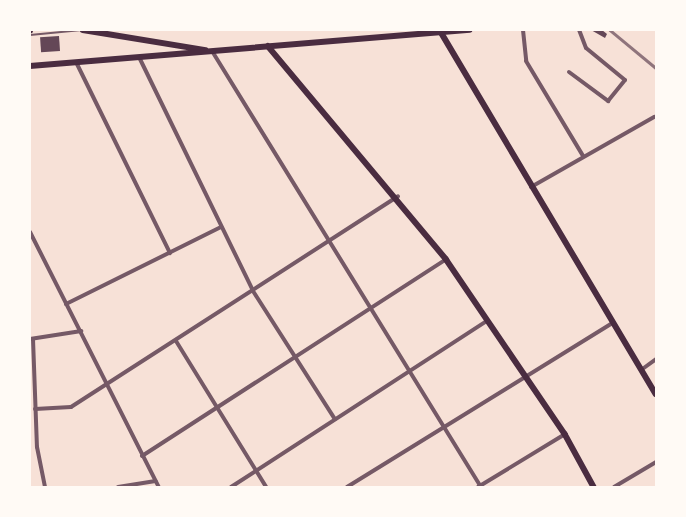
<!DOCTYPE html>
<style>
body{margin:0}
#map{position:relative;width:686px;height:517px;overflow:hidden;background:#f7e1d7;font-family:"Fira Sans",sans-serif}
div>[style]{position:absolute}
.building>*{inset:0;background:#644757;transform-origin:0 0}
.service>*{height:2px;margin:-1px;padding:0 1px;transform-origin:1px;border-radius:1px;background:#755966}
.minor>*{height:4px;margin:-2px;padding:0 2px;transform-origin:2px;border-radius:2px;background:#755966}
.secondary>*{height:5.5px;margin:-2.75px;padding:0 2.75px;transform-origin:2.75px;border-radius:2.75px;background:#4a2c40}
.rail>*{height:2.5px;margin:-1.25px;padding:0 1.25px;transform-origin:1.25px;border-radius:1.25px;background:#8f747c}
span{translate:-50% -50%;white-space:nowrap;text-align:center;line-height:1.15;-webkit-text-stroke:4px #fffaf5;paint-order:stroke}
.frame{position:absolute;inset:0;border:31px solid #fffaf5;pointer-events:none}
</style>
<div id="map">
<div class="building">
<i style="clip-path:polygon(591px 30px,602px 30px,607px 34px,605px 38px)"></i>
<i style="left:59px;top:36px;width:15px;height:19px;rotate:86deg"></i>
</div>
<div class="service">
<i style="left:30px;top:35px;width:52px;rotate:-5.5deg"></i>
</div>
<div class="minor">
<i style="left:523px;top:30px;width:31px;rotate:84deg"></i>
<i style="left:526px;top:61px;width:111px;rotate:59deg"></i>
<i style="left:212px;top:51px;width:512px;rotate:58.33deg"></i>
<i style="left:139px;top:57px;width:260px;rotate:64deg"></i>
<i style="left:253px;top:291px;width:152px;rotate:57.4deg"></i>
<i style="left:76px;top:62px;width:213px;rotate:63.8deg"></i>
<i style="left:569px;top:72px;width:49px;rotate:36.6deg"></i>
<i style="left:608px;top:101px;width:27px;rotate:-51deg"></i>
<i style="left:625px;top:80px;width:50px;rotate:-140.6deg"></i>
<i style="left:586px;top:48px;width:19px;rotate:-111deg"></i>
<i style="left:531px;top:187px;width:142px;rotate:-29.6deg"></i>
<i style="left:30px;top:232px;width:286px;rotate:63.2deg"></i>
<i style="left:66px;top:304px;width:173px;rotate:-26.4deg"></i>
<i style="left:30px;top:339px;width:52px;rotate:-8.9deg"></i>
<i style="left:33px;top:339px;width:108px;rotate:87.9deg"></i>
<i style="left:37px;top:447px;width:41px;rotate:78.7deg"></i>
<i style="left:176px;top:341px;width:172px;rotate:58.3deg"></i>
<i style="left:641px;top:370px;width:19px;rotate:-36deg"></i>
<i style="left:35px;top:409px;width:36px;rotate:-3deg"></i>
<i style="left:71px;top:407px;width:389px;rotate:-32.8deg"></i>
<i style="left:142px;top:456px;width:362px;rotate:-32.9deg"></i>
<i style="left:118px;top:487px;width:38px;rotate:-9deg"></i>
<i style="left:231px;top:487px;width:306px;rotate:-33deg"></i>
<i style="left:347px;top:487px;width:312px;rotate:-31.7deg"></i>
<i style="left:478px;top:487px;width:102px;rotate:-31.3deg"></i>
<i style="left:614px;top:487px;width:49px;rotate:-30.8deg"></i>
</div>
<div class="secondary">
<i style="left:83px;top:30px;width:124px;rotate:9.3deg"></i>
<i style="left:30px;top:31px;width:1px;rotate:-90deg"></i>
<i style="left:441px;top:32px;width:421px;rotate:59.3deg"></i>
<i style="left:268px;top:46px;width:278px;rotate:50.1deg"></i>
<i style="left:446px;top:259px;width:212px;rotate:55.8deg"></i>
<i style="left:565px;top:434px;width:60px;rotate:61.3deg"></i>
<i style="left:30px;top:66px;width:441px;rotate:-4.7deg"></i>
</div>
<div class="rail">
<i style="left:610px;top:30px;width:60px;rotate:39.6deg"></i>
</div>
<div class="frame"></div>
</div>
